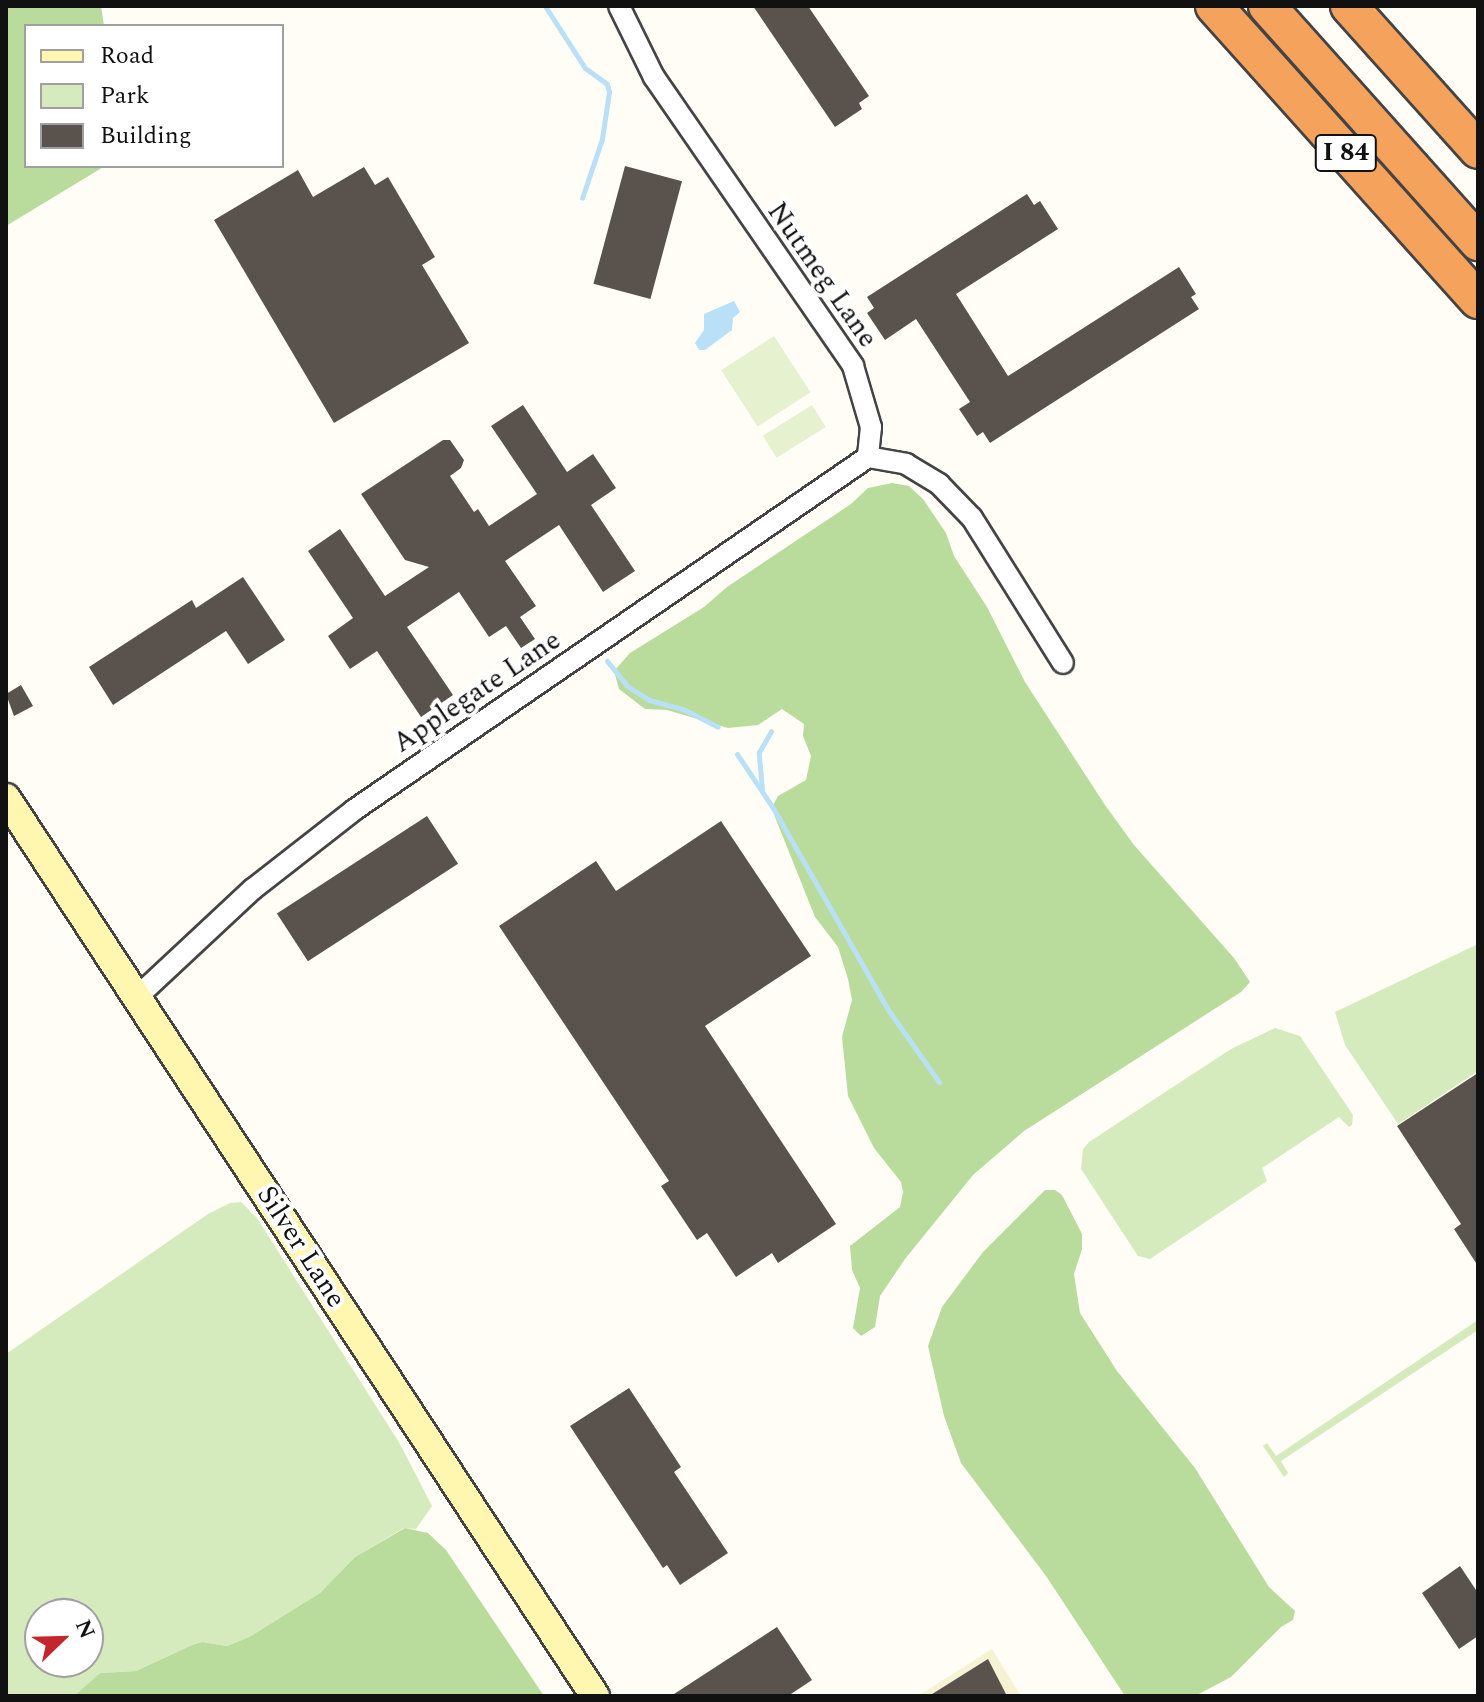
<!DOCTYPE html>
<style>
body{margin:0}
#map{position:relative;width:1484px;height:1702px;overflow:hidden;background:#fffdf5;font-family:Spectral,serif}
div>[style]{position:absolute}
.farmland>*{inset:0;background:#f6f3d4}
.green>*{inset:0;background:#d5ebbd}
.forest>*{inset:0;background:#b9dc9c}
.pitch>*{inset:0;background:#e6f2cf;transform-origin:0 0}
.water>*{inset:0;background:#b9e0f7}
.stream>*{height:5px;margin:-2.5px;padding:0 2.5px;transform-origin:2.5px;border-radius:2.5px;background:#b9e0f7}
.building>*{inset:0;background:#5a524d;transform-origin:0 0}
.roads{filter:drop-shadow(2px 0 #444) drop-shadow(-2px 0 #444) drop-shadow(0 2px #444) drop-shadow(0 -2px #444)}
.minor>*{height:20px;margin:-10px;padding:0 10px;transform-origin:10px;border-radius:10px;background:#fff}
.secondary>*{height:28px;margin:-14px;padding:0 14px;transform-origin:14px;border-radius:14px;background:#fff6b0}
.motorway>*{height:36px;margin:-18px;padding:0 18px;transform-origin:18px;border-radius:18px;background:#f5a25d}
span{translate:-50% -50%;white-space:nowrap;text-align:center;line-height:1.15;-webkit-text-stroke:8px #fff;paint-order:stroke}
.shield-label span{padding:2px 6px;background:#fff;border:2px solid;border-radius:6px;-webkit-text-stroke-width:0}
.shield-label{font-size:26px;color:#111;font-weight:700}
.street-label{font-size:28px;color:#111}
.frame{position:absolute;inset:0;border:8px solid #111;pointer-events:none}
.legend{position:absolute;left:24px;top:24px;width:260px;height:144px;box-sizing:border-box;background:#fff;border:2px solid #a0a0a0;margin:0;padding:10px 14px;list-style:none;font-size:24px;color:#111}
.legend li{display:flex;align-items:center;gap:16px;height:40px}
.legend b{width:40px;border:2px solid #a0a0a0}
.north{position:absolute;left:24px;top:1598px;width:80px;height:80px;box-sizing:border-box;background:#fff;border:2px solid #a0a0a0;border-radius:50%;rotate:67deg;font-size:22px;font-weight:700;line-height:32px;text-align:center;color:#111}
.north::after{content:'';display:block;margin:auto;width:28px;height:36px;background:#c4262e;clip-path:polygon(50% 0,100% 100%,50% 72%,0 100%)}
</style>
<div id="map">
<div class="farmland">
<i style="clip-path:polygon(992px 1649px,1021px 1696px,918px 1696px)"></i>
</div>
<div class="green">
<i style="clip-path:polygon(1478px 944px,1478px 1071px,1398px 1124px,1345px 1045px,1335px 1012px)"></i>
<i style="clip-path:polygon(1275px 1028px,1300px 1036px,1353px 1115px,1352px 1125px,1349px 1127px,1339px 1117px,1262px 1168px,1267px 1181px,1150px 1259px,1138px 1256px,1081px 1169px,1083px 1149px,1089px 1142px,1231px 1049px)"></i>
<i style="clip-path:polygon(evenodd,241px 1202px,257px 1218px,400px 1444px,432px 1506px,416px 1529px,404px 1528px,355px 1557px,320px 1593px,249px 1637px,227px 1646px,202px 1642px,192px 1645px,136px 1671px,100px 1673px,74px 1696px,6px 1696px,6px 1354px,208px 1214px,230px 1203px,241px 1202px,40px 1614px,88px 1614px,88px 1662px,40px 1662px,40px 1614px)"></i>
<i style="clip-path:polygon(1478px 1320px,1478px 1330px,1281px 1461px,1288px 1473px,1284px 1477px,1263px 1446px,1267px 1443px,1276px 1456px)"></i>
</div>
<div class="forest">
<i style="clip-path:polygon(6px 6px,101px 6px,104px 26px,26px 26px,26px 166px,105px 166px,6px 226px)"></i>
<i style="clip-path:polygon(892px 483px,909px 486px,923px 499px,946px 533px,954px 556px,987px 607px,1025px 682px,1105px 805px,1134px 845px,1234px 958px,1250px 982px,1241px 992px,1024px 1131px,973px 1175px,905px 1259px,880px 1296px,875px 1327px,861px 1336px,853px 1328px,860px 1288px,852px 1270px,850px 1246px,900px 1207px,903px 1192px,901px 1182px,874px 1148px,848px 1096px,842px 1037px,852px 1000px,848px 979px,838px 947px,815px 917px,775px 817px,773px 805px,778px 796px,806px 780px,811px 756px,803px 736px,804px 724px,782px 709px,758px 725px,728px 728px,667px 710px,645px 709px,619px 689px,614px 671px,630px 653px,704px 607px,727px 587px,851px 504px,868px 488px)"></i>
<i style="clip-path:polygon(1045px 1190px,1055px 1190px,1062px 1195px,1082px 1234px,1082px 1249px,1074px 1274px,1080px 1313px,1117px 1371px,1195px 1468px,1269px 1587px,1295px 1611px,1293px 1620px,1281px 1627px,1231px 1677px,1197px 1695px,1125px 1696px,1046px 1576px,961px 1463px,944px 1416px,928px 1346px,942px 1307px,983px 1252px)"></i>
<i style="clip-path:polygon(405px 1528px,428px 1533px,446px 1550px,544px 1696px,74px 1696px,100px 1673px,136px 1671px,192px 1645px,202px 1642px,227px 1646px,249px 1637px,320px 1593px,355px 1557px)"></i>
</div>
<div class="pitch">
<i style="left:774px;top:336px;width:67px;height:63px;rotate:57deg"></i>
<i style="left:812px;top:405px;width:26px;height:58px;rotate:58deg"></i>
</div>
<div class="water">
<i style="clip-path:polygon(734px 301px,740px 312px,733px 318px,732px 330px,705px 350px,699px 350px,695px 343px,704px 330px,704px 314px)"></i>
</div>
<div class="stream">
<i style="left:545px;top:6px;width:74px;rotate:57.2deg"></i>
<i style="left:585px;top:68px;width:27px;rotate:36deg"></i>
<i style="left:607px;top:84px;width:8px;rotate:76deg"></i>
<i style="left:609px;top:92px;width:48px;rotate:98.5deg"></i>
<i style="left:602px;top:139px;width:62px;rotate:108.7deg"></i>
<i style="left:607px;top:661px;width:32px;rotate:51deg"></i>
<i style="left:627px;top:686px;width:26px;rotate:32deg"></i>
<i style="left:649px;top:700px;width:35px;rotate:15deg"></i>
<i style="left:683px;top:709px;width:39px;rotate:27deg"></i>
<i style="left:737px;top:754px;width:65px;rotate:56.3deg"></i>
<i style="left:773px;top:808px;width:234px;rotate:60.3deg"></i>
<i style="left:889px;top:1011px;width:87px;rotate:54.8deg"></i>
<i style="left:762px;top:790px;width:38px;rotate:-95deg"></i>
<i style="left:759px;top:752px;width:24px;rotate:-60deg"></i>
</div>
<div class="building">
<i style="clip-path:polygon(753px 6px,808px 6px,869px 96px,859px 103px,862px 109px,835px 127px)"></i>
<i style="left:625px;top:166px;width:59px;height:122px;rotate:15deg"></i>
<i style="clip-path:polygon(364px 167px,375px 185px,388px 177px,435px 257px,422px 265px,469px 343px,334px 423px,214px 220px,298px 170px,313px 197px)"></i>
<i style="clip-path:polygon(1027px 194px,1034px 205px,1040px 201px,1058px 229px,956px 294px,1008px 376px,1179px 267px,1196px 294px,1191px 297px,1199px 309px,990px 443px,983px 432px,977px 436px,959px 409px,970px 402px,916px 319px,885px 340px,867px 313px,874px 308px,867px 297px)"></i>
<i style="clip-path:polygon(523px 405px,567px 472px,593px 454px,616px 488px,591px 505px,635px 571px,603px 592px,559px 525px,505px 561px,536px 606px,520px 617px,535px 639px,521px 648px,506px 626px,489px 637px,459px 592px,407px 627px,453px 695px,421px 717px,377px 651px,350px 669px,328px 636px,353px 618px,308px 551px,340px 529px,385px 596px,429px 567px,405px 560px,361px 494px,443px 440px,450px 440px,464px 460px,461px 468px,450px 476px,474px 512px,478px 509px,489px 526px,537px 494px,491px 426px)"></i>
<i style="clip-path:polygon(243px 577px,285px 640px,248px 664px,226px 631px,113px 705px,89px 667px,192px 600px,196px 608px)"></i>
<i style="clip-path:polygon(21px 685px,33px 706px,14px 716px,6px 694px)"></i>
<i style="left:427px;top:816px;width:57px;height:179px;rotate:57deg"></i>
<i style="clip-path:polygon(721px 821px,811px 956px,705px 1026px,836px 1224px,778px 1263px,772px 1253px,736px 1277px,707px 1233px,697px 1240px,661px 1186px,669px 1181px,499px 926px,596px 861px,616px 891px)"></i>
<i style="clip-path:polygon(1478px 1073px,1478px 1266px,1454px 1229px,1461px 1224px,1397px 1126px)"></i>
<i style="clip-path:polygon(629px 1388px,681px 1467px,674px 1472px,728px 1553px,680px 1585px,667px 1565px,663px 1568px,570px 1426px)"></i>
<i style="clip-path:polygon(1460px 1566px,1478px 1593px,1478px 1636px,1459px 1649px,1422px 1593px)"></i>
<i style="clip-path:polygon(777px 1627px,812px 1680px,788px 1696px,671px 1696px)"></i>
<i style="clip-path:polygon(988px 1659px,1007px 1696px,929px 1696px)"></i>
</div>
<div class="roads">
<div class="minor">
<i style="left:619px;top:6px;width:79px;rotate:63.8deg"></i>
<i style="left:654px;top:77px;width:351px;rotate:55.4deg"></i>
<i style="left:853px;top:366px;width:64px;rotate:73.6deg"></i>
<i style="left:871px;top:427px;width:30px;rotate:96deg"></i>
<i style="left:868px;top:457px;width:39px;rotate:10deg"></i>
<i style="left:906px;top:464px;width:39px;rotate:31deg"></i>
<i style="left:939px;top:484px;width:47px;rotate:45.9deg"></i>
<i style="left:972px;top:518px;width:171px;rotate:57.9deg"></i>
<i style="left:137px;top:997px;width:158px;rotate:-43deg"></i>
<i style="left:253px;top:889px;width:128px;rotate:-38deg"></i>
<i style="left:354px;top:810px;width:624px;rotate:-34.48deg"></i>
</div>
<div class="secondary">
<i style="left:6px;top:798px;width:1074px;rotate:56.74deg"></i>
</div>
<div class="motorway">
<i style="left:1214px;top:6px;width:395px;rotate:48.1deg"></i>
<i style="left:1267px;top:6px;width:317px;rotate:48.2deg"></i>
<i style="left:1349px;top:6px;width:193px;rotate:48.1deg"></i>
</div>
</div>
<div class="shield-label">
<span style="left:1346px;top:153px">I 84</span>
</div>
<div class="street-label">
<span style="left:822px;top:275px;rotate:55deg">Nutmeg Lane</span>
<span style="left:477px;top:692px;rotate:-34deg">Applegate Lane</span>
<span style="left:301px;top:1247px;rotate:57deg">Silver Lane</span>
</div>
<div class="frame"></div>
<ul class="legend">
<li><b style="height:10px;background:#fff6b0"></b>Road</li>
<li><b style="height:22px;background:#d5ebbd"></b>Park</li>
<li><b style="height:22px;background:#5a524d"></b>Building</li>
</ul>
<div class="north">N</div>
</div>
